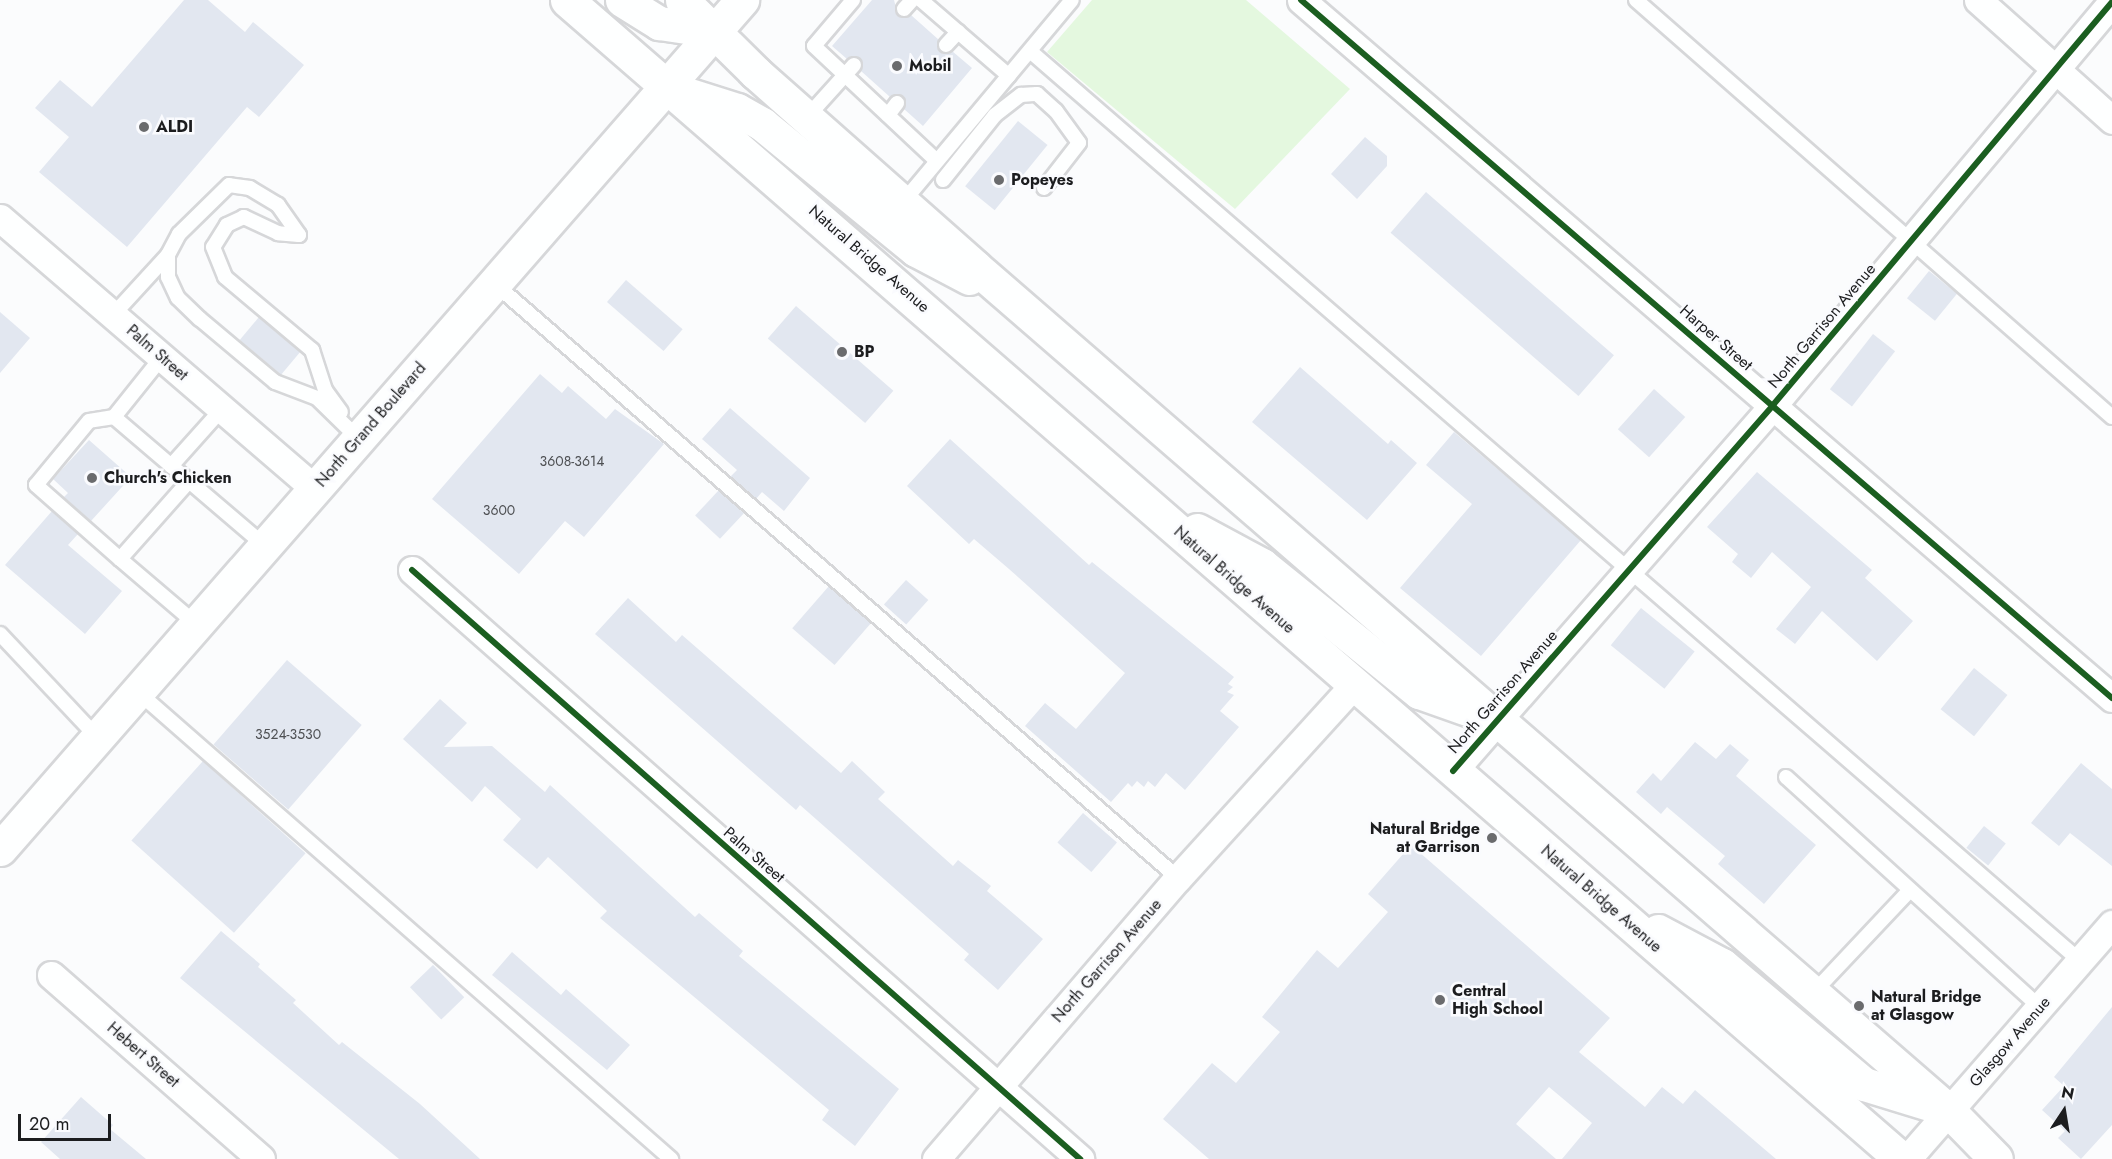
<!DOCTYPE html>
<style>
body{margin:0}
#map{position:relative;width:2112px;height:1159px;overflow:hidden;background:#fbfcfd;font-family:Jost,sans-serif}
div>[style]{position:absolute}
.green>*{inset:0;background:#e4f8df}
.building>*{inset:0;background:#e2e7f0;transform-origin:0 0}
.roads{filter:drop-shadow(2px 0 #d6d7d9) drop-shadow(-2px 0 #d6d7d9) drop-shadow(0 2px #d6d7d9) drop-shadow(0 -2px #d6d7d9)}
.service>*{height:14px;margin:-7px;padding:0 7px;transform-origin:7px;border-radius:7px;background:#feffff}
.minor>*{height:27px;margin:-13.5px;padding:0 13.5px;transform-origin:13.5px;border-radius:13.5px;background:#feffff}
.primary>*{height:33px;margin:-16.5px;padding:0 16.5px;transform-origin:16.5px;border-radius:16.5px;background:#feffff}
.cycleway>*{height:6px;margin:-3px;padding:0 3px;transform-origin:3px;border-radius:3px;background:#1b5e20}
.dots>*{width:16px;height:16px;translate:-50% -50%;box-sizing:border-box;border:3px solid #fafbfe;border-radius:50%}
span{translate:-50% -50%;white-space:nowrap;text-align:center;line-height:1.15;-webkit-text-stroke:5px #fafbfe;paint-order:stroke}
.number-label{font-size:14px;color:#4e5053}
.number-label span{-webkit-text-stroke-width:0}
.poi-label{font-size:16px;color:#1c1d1f;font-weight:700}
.left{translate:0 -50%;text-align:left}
.right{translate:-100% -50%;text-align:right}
.street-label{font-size:16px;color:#1c1d1f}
.north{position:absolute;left:2034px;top:1081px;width:60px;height:60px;-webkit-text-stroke:4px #fafbfe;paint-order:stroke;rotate:12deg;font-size:16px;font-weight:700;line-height:24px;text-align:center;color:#1c1d1f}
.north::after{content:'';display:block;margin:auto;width:21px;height:27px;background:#1c1d1f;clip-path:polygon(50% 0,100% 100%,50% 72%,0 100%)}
.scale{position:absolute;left:18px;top:1114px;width:93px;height:27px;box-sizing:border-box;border:3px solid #1c1d1f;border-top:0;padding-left:8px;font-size:18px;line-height:21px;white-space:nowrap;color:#1c1d1f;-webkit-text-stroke:4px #fafbfe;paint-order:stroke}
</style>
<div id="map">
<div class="green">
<i style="clip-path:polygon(1092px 0,1246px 0,1350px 89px,1235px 209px,1047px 52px)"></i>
</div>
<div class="building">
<i style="clip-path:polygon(184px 0,208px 0,245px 32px,253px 22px,304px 65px,259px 117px,247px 107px,127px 247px,39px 172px,69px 137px,35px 108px,60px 80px,92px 107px)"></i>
<i style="clip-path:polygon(872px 0,894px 0,898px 15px,911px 15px,939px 40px,940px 52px,952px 51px,972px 68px,923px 126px,904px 109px,903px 96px,890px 97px,861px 71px,860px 58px,847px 59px,832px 46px)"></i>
<i style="left:1018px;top:121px;width:38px;height:84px;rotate:39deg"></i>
<i style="clip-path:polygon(1365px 137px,1387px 156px,1387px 166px,1357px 199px,1331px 174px)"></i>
<i style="left:1426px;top:192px;width:249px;height:54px;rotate:41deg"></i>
<i style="left:1929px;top:271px;width:36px;height:35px;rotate:39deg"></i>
<i style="left:626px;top:280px;width:75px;height:29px;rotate:41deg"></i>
<i style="left:796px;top:306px;width:129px;height:43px;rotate:41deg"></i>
<i style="clip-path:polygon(0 312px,30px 338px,0 373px)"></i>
<i style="left:259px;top:317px;width:54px;height:30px;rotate:40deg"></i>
<i style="left:1873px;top:334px;width:28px;height:70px;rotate:38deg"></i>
<i style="clip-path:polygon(1300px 367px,1388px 444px,1391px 440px,1417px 463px,1367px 520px,1252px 422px)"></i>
<i style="clip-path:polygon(540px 374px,562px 393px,568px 386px,606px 419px,615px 409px,664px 444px,584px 537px,565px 521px,519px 574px,432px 499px)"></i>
<i style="left:1654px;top:389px;width:42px;height:54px;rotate:42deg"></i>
<i style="clip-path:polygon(730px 408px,810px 478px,784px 511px,762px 492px,756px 499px,730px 477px,737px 470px,702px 439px)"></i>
<i style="clip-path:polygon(1454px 432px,1581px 540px,1481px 656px,1400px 588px,1472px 504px,1426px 465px)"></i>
<i style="clip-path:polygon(950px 439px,1089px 565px,1092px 562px,1234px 677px,1228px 684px,1233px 687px,1227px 692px,1234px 695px,1220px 711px,1239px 727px,1185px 790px,1166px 773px,1155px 787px,1148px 781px,1144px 787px,1137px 781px,1132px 787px,1128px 783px,1111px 802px,1025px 726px,1045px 703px,1076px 729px,1125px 673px,1009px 569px,974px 539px,969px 544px,907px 486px)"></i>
<i style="clip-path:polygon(89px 440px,131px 477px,91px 521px,64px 497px,68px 493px,53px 479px)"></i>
<i style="clip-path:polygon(1757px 472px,1872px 570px,1865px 578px,1913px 621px,1877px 661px,1822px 611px,1795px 644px,1776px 629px,1811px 587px,1772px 552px,1751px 578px,1732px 562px,1738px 554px,1707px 527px)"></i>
<i style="left:719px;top:490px;width:34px;height:35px;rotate:43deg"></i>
<i style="clip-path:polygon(52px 511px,78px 534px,68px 545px,122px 591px,85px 634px,5px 565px)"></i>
<i style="left:906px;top:580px;width:30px;height:33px;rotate:42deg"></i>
<i style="left:829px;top:586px;width:56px;height:56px;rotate:41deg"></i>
<i style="clip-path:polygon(628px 598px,676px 642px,682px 635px,841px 773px,852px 761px,885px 792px,878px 799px,953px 866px,958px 860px,991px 886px,987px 891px,1043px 939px,998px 990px,964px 960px,969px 954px,800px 805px,796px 810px,595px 634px)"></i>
<i style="left:1641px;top:608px;width:69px;height:48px;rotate:39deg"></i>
<i style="left:287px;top:660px;width:99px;height:112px;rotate:41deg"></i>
<i style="left:1974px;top:668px;width:43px;height:53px;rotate:39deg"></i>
<i style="clip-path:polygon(440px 699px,467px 723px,444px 747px,492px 746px,545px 792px,550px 785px,695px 917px,699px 913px,743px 951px,739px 956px,899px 1089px,855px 1146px,822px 1120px,829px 1110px,600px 918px,607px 911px,548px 857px,537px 869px,503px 840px,521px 819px,485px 786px,472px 802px,403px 739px)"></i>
<i style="clip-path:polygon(1695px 742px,1716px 759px,1730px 744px,1749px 760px,1736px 776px,1816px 845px,1764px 904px,1718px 864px,1725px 856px,1667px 807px,1661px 814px,1636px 792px,1653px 773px,1661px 781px)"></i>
<i style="left:203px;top:761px;width:138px;height:107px;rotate:42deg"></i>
<i style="clip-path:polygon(2081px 763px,2112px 789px,2112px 866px,2070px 833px,2059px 846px,2031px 823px)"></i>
<i style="left:1083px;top:813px;width:45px;height:39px;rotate:41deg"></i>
<i style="left:1984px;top:826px;width:28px;height:28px;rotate:39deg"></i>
<i style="clip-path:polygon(1411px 845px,1610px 1018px,1579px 1052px,1645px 1107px,1662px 1087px,1683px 1104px,1695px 1090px,1776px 1159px,1562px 1159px,1592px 1123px,1549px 1087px,1516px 1124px,1556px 1159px,1209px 1159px,1163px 1119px,1212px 1063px,1236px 1083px,1280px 1032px,1262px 1017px,1317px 950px,1338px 968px,1388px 912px,1368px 894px)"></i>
<i style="clip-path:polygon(221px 931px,260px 964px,258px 967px,296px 1000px,293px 1003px,339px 1045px,342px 1042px,420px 1104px,480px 1159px,399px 1159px,180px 978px)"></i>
<i style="clip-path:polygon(512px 952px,561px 995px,566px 989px,630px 1045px,607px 1070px,492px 975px)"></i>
<i style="left:433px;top:965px;width:45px;height:32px;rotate:46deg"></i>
<i style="clip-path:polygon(2112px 1007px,2112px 1125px,2081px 1159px,2058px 1138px,2065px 1131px,2042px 1110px,2064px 1086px,2054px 1077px)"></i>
<i style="clip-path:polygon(81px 1097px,113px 1125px,110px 1129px,146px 1159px,60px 1159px,41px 1142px)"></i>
</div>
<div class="roads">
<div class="service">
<i style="left:853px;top:0;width:60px;rotate:130.3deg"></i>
<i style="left:814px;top:46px;width:168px;rotate:43.1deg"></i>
<i style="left:921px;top:0;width:116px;rotate:40.8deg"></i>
<i style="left:1636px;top:0;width:633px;rotate:41.22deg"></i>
<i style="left:904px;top:9px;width:12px;rotate:-48deg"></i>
<i style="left:946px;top:45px;width:18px;rotate:-47deg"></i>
<i style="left:1030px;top:51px;width:1389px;rotate:40.91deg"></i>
<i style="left:888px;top:115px;width:15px;rotate:-53deg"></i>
<i style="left:807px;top:117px;width:70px;rotate:-47.9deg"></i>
<i style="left:943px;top:180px;width:83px;rotate:-51.3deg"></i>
<i style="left:995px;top:115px;width:33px;rotate:-38deg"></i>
<i style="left:1021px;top:95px;width:16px;rotate:-4deg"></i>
<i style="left:1037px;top:94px;width:25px;rotate:42deg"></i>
<i style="left:1056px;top:111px;width:39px;rotate:54deg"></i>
<i style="left:1079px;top:143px;width:57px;rotate:127.9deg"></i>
<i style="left:903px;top:202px;width:263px;rotate:-50.1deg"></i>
<i style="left:299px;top:235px;width:37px;rotate:-125deg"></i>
<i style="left:278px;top:205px;width:33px;rotate:-149deg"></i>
<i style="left:250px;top:188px;width:21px;rotate:-172deg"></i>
<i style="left:229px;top:185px;width:70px;rotate:135.6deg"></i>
<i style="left:179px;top:234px;width:24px;rotate:118deg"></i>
<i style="left:168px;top:255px;width:22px;rotate:90deg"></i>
<i style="left:168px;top:277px;width:23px;rotate:65deg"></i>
<i style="left:178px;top:298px;width:30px;rotate:44deg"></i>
<i style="left:200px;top:319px;width:98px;rotate:40deg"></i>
<i style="left:275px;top:382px;width:45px;rotate:20.9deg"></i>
<i style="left:317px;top:398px;width:59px;rotate:44.3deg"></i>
<i style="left:299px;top:235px;width:21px;rotate:-175deg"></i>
<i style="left:278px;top:233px;width:38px;rotate:-155deg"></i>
<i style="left:244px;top:217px;width:19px;rotate:155deg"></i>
<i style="left:227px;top:225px;width:26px;rotate:122deg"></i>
<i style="left:213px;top:247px;width:32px;rotate:68deg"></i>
<i style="left:225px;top:277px;width:114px;rotate:40deg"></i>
<i style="left:312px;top:350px;width:42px;rotate:72deg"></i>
<i style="left:325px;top:390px;width:27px;rotate:54deg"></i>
<i style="left:494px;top:283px;width:907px;rotate:41.02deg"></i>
<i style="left:113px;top:315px;width:81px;rotate:-47.5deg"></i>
<i style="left:162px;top:357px;width:77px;rotate:128.7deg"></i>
<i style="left:114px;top:417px;width:99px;rotate:40.5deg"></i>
<i style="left:189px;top:481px;width:104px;rotate:131.5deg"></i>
<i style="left:120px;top:559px;width:100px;rotate:40.5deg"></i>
<i style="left:114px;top:417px;width:25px;rotate:171deg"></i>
<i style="left:89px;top:421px;width:83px;rotate:129.6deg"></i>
<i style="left:36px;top:485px;width:112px;rotate:41.4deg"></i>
<i style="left:171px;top:466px;width:76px;rotate:-48.2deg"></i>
<i style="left:189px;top:481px;width:100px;rotate:40.5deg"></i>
<i style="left:0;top:634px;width:141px;rotate:46.7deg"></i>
<i style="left:138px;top:692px;width:709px;rotate:41.22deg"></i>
<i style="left:1786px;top:777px;width:343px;rotate:42.2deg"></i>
<i style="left:1813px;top:993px;width:141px;rotate:-46.7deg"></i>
</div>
<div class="minor">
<i style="left:1301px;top:0;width:1070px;rotate:40.72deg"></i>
<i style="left:1978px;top:0;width:180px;rotate:41.8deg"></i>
<i style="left:0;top:218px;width:416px;rotate:40.7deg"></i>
<i style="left:412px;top:570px;width:891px;rotate:41.4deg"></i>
<i style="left:1453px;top:771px;width:486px;rotate:-48.8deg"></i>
<i style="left:1773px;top:405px;width:527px;rotate:-49.93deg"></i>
<i style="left:51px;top:975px;width:279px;rotate:41.2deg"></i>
<i style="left:936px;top:1159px;width:371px;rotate:-49.3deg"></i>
<i style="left:1178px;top:878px;width:260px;rotate:-47.7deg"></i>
<i style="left:1907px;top:1159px;width:312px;rotate:-48.9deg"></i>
</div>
<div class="primary">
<i style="left:567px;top:0;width:1767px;rotate:40.98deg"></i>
<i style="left:622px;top:0;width:44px;rotate:31.9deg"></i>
<i style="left:659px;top:23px;width:56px;rotate:8.3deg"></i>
<i style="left:682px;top:0;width:104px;rotate:44.6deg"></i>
<i style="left:756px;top:73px;width:293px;rotate:41.5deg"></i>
<i style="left:975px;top:267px;width:1289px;rotate:40.91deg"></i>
<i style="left:1949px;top:1111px;width:67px;rotate:45.6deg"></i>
<i style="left:677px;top:91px;width:63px;rotate:17.6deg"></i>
<i style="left:737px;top:110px;width:29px;rotate:29deg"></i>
<i style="left:762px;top:124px;width:199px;rotate:39.3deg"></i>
<i style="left:916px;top:250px;width:60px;rotate:27.8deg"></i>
<i style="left:1197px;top:530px;width:74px;rotate:28.3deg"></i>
<i style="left:1262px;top:565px;width:202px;rotate:39deg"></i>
<i style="left:1419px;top:692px;width:66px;rotate:19.5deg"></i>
<i style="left:0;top:849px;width:1128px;rotate:-48.85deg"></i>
<i style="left:1658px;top:931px;width:72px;rotate:28deg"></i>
<i style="left:1722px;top:965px;width:185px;rotate:40deg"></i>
<i style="left:1864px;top:1084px;width:75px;rotate:17deg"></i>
</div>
</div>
<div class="cycleway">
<i style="left:1301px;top:0;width:1070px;rotate:40.72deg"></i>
<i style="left:412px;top:570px;width:891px;rotate:41.4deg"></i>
<i style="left:1453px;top:771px;width:486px;rotate:-48.8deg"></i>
<i style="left:1773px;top:405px;width:527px;rotate:-49.93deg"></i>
</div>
<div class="dots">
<i style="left:897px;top:66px;background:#6a6b6d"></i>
<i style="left:144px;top:127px;background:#6a6b6d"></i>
<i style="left:999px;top:180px;background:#6a6b6d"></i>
<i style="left:842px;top:352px;background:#6a6b6d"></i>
<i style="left:92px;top:478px;background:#6a6b6d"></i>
<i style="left:1492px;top:838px;background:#6a6b6d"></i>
<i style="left:1440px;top:1000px;background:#6a6b6d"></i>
<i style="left:1859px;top:1006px;background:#6a6b6d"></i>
</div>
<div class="number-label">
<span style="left:572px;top:461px">3608-3614</span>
<span style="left:499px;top:510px">3600</span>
<span style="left:288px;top:734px">3524-3530</span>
</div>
<div class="poi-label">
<span class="left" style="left:909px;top:66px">Mobil</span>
<span class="left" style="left:156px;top:127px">ALDI</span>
<span class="left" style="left:1011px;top:180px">Popeyes</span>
<span class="left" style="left:854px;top:352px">BP</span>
<span class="left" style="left:104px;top:478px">Church's Chicken</span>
<span class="right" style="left:1480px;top:838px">Natural Bridge<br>at Garrison</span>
<span class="left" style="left:1452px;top:1000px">Central<br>High School</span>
<span class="left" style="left:1871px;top:1006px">Natural Bridge<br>at Glasgow</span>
</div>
<div class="street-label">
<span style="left:869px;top:259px;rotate:41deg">Natural Bridge Avenue</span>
<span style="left:1822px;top:326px;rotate:-50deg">North Garrison Avenue</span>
<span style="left:1716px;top:338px;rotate:41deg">Harper Street</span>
<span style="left:157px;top:353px;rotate:41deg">Palm Street</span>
<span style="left:371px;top:425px;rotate:-49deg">North Grand Boulevard</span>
<span style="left:1234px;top:580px;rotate:41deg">Natural Bridge Avenue</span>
<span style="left:1503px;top:692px;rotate:-49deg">North Garrison Avenue</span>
<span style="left:754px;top:855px;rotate:41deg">Palm Street</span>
<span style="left:1601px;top:899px;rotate:41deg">Natural Bridge Avenue</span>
<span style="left:1107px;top:961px;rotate:-49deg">North Garrison Avenue</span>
<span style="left:2010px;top:1042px;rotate:-49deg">Glasgow Avenue</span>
<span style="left:143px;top:1055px;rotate:41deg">Hebert Street</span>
</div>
<div class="north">N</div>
<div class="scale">20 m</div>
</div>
